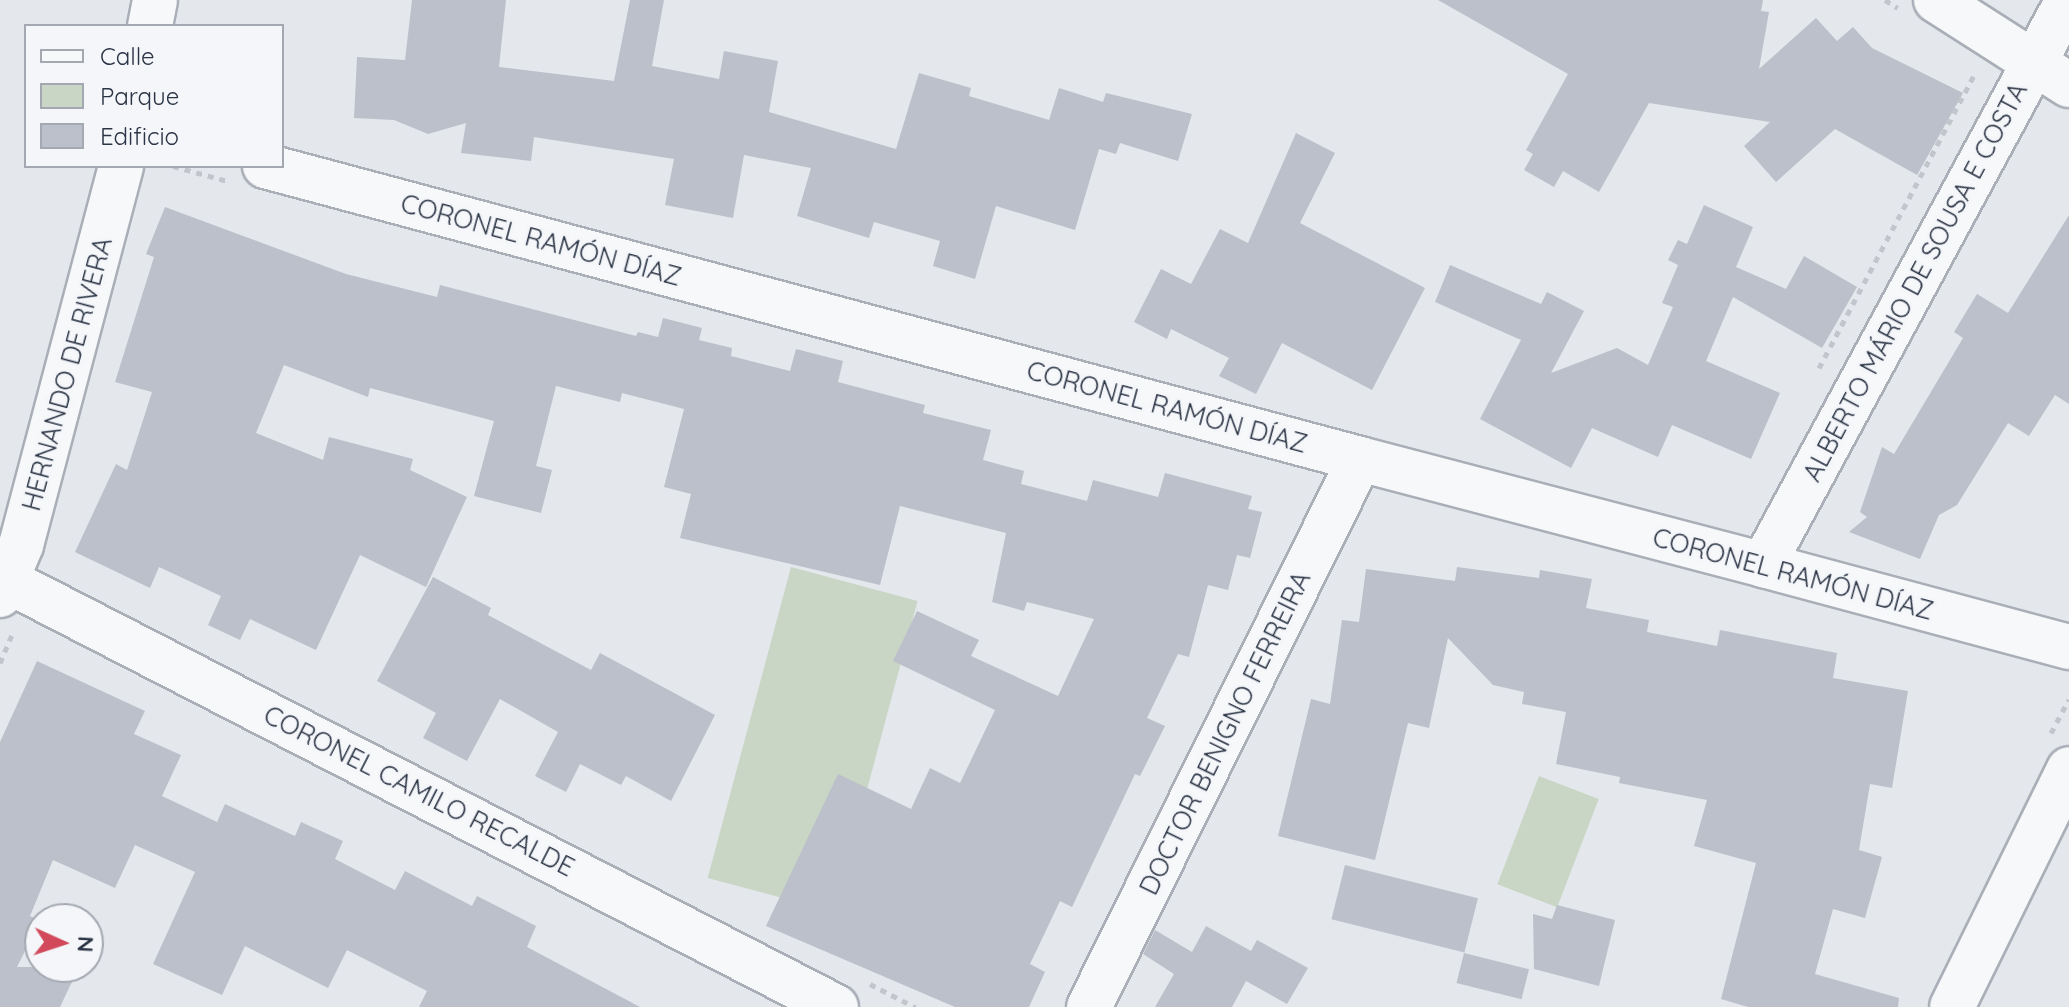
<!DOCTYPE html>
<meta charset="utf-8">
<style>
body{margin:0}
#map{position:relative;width:2069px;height:1007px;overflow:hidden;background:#e4e7ec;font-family:Quicksand,sans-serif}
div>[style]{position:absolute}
.green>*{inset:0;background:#c9d6c5;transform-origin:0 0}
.building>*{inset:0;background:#bbc0ca;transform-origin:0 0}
.path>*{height:5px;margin-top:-2.5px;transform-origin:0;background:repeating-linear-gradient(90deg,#c2c5cb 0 6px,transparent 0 12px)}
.roads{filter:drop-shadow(2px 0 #a9aeb7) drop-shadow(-2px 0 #a9aeb7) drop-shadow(0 2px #a9aeb7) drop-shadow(0 -2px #a9aeb7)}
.minor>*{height:44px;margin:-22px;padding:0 22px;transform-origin:22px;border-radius:22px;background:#f7f8fa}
.tertiary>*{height:44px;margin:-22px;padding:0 22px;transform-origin:22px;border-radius:22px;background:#f7f8fa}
span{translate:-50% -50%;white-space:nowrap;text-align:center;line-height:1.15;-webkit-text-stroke:6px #f4f6f9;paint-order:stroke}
.street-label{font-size:26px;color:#2b3445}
.legend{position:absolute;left:24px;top:24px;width:260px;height:144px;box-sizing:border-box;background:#f4f6f9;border:2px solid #a4a8b1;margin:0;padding:10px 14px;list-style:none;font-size:24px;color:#2b3445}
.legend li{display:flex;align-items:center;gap:16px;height:40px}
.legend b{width:40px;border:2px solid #a4a8b1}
.north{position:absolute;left:24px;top:903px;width:80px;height:80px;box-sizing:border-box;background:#f4f6f9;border:2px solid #a4a8b1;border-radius:50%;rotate:93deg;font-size:22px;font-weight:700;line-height:32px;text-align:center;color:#2b3445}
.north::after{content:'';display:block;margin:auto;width:28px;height:36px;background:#d1495b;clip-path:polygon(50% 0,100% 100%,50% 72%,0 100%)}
</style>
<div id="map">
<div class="green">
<i style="left:791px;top:567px;width:131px;height:322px;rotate:15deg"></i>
<i style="left:1539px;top:776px;width:64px;height:116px;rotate:21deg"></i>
</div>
<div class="building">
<i style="clip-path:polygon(412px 0,506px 0,499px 67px,614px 81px,630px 0,664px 0,652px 66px,719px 79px,724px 51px,778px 61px,769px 112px,896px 149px,919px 73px,971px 88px,969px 96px,1049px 120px,1059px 88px,1103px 102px,1106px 93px,1192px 114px,1178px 161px,1120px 143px,1116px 154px,1099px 149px,1075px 230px,996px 206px,975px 279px,933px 266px,940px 241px,874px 222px,869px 238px,797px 216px,811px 168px,744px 155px,733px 218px,665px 205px,674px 159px,534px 137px,531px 161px,461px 153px,466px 123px,428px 134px,394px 120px,354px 118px,357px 57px,405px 60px)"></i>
<i style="clip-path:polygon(1438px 0,1763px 0,1761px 11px,1769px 12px,1759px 69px,1816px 18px,1837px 41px,1853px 27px,1872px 48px,1963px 93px,1917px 175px,1835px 129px,1776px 182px,1744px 146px,1770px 122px,1649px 103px,1599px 192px,1563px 171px,1554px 187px,1524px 170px,1533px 154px,1526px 150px,1568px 74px)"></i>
<i style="clip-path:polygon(1296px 133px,1335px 153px,1300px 223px,1425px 288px,1372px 390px,1282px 343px,1256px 394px,1219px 376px,1229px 358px,1171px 329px,1167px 339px,1134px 322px,1161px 269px,1191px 284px,1220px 229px,1248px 243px)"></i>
<i style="clip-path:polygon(1704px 205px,1753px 227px,1736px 267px,1786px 289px,1804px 256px,1857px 287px,1822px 348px,1733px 297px,1706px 361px,1780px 393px,1751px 459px,1672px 425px,1658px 457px,1592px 428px,1571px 468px,1480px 419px,1521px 340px,1435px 302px,1450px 265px,1541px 304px,1547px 292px,1584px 311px,1551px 373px,1617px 348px,1648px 365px,1673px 307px,1662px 303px,1678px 265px,1668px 260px,1678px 240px,1687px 244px)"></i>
<i style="clip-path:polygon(165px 207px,346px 274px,437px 297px,440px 285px,636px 336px,638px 332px,658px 337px,663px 318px,702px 328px,699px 340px,732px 348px,731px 356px,790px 371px,796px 349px,843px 361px,838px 382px,925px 405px,923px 413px,991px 430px,983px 460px,1024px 471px,1021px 484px,1087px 501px,1093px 480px,1158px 497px,1165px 473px,1252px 496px,1248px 509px,1262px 512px,1250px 558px,1237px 555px,1228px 590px,1208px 585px,1189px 657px,1178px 654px,1147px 718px,1165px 726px,1140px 776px,1135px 774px,1072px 907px,1060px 901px,1030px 964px,1045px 972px,1029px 1007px,955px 1007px,766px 926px,838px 774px,911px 809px,930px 768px,960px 783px,995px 710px,893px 661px,917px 611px,979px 640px,971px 656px,1058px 696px,1094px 619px,1027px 602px,1024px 611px,992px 602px,1006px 533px,900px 506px,880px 585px,680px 538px,691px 494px,664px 487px,684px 409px,622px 393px,620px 402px,556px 386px,536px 466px,552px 470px,541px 513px,474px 496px,494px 421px,370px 388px,368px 397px,284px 365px,256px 433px,323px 460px,329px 437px,413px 459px,410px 470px,467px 497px,426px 587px,360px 555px,316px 650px,250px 619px,240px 640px,208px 625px,221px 596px,159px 567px,150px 588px,75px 552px,116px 464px,127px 470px,152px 392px,115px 382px,154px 257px,146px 254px)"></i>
<i style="clip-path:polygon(2069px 215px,2069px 404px,2055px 395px,2029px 436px,2008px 423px,1957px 505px,1939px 515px,1920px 559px,1849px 532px,1867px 517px,1860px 512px,1882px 447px,1894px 454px,1963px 338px,1954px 332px,1977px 294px,2008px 313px)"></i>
<i style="clip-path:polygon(1457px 567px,1539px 578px,1540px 570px,1592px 579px,1586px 608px,1649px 620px,1647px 632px,1717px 646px,1720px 630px,1837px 653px,1833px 678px,1908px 691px,1892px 788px,1870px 784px,1859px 850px,1882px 857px,1865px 918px,1833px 909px,1815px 974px,1899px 998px,1898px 1007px,1748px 1007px,1721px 999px,1756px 863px,1694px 846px,1707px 800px,1619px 783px,1620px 777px,1556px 764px,1566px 712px,1522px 704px,1524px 692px,1493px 685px,1448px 638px,1429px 728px,1408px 723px,1375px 860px,1278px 836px,1311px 699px,1330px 704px,1342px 620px,1359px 622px,1366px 569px,1455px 581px)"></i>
<i style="clip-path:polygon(433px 577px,491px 608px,488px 615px,591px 670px,600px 653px,715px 715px,671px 801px,626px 776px,621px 785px,580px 764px,566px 792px,535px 776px,558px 732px,500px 699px,467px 761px,423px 738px,436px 713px,377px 681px)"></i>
<i style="clip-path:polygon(37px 661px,145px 711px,134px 734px,181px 755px,162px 796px,217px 822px,225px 804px,295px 836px,301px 822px,343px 841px,335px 859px,395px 890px,405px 871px,472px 906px,477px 896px,536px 926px,527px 947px,640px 1007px,419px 1007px,427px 991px,347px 950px,328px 988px,245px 946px,222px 995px,153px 964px,195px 872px,135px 845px,115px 888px,53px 860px,30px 916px,40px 921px,17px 967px,79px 967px,60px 1007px,0 1007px,0 742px)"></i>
<i style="left:1345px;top:865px;width:137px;height:56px;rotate:14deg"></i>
<i style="clip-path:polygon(1557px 905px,1615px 920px,1599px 986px,1534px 969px,1533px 914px,1552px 919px)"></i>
<i style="clip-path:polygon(1206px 926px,1251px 951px,1257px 940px,1308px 968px,1287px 1004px,1246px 981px,1232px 1007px,1155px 1007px,1174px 974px,1143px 954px,1155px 930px,1192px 952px)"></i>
<i style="left:1464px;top:953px;width:67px;height:31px;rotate:14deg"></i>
</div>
<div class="path">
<i style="left:1885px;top:0;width:15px;rotate:32deg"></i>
<i style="left:173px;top:166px;width:57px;rotate:15.3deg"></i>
<i style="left:1819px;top:368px;width:334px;rotate:-62.1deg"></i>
<i style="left:0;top:663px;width:30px;rotate:-67deg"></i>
<i style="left:2051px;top:733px;width:38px;rotate:-62deg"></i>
<i style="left:870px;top:984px;width:51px;rotate:27.1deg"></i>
</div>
<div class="roads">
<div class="minor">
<i style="left:1936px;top:0;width:158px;rotate:32.6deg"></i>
<i style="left:150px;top:26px;width:26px;rotate:-79deg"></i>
<i style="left:265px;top:166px;width:1134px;rotate:14.98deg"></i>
<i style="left:1763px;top:565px;width:317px;rotate:15deg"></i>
<i style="left:0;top:577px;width:940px;rotate:27.22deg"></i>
<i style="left:0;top:595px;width:54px;rotate:-67.2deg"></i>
<i style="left:21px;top:545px;width:392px;rotate:-75.2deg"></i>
<i style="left:1952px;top:1007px;width:265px;rotate:-63.8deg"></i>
</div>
<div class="tertiary">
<i style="left:1089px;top:1007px;width:611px;rotate:-63.69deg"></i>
<i style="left:1360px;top:459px;width:417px;rotate:14.7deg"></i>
<i style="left:1763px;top:565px;width:642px;rotate:-61.64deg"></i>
</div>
</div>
<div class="street-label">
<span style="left:541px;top:240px;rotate:15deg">CORONEL RAMÓN DÍAZ</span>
<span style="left:1915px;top:282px;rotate:-62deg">ALBERTO MÁRIO DE SOUSA E COSTA</span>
<span style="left:67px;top:374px;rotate:-75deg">HERNANDO DE RIVERA</span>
<span style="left:1167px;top:407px;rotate:15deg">CORONEL RAMÓN DÍAZ</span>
<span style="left:1793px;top:574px;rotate:15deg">CORONEL RAMÓN DÍAZ</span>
<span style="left:1225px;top:733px;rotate:-64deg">DOCTOR BENIGNO FERREIRA</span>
<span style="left:419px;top:791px;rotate:27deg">CORONEL CAMILO RECALDE</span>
</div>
<ul class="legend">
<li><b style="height:10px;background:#f7f8fa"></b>Calle</li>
<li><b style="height:22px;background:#c9d6c5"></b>Parque</li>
<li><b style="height:22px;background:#bbc0ca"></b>Edificio</li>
</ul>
<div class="north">N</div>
</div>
